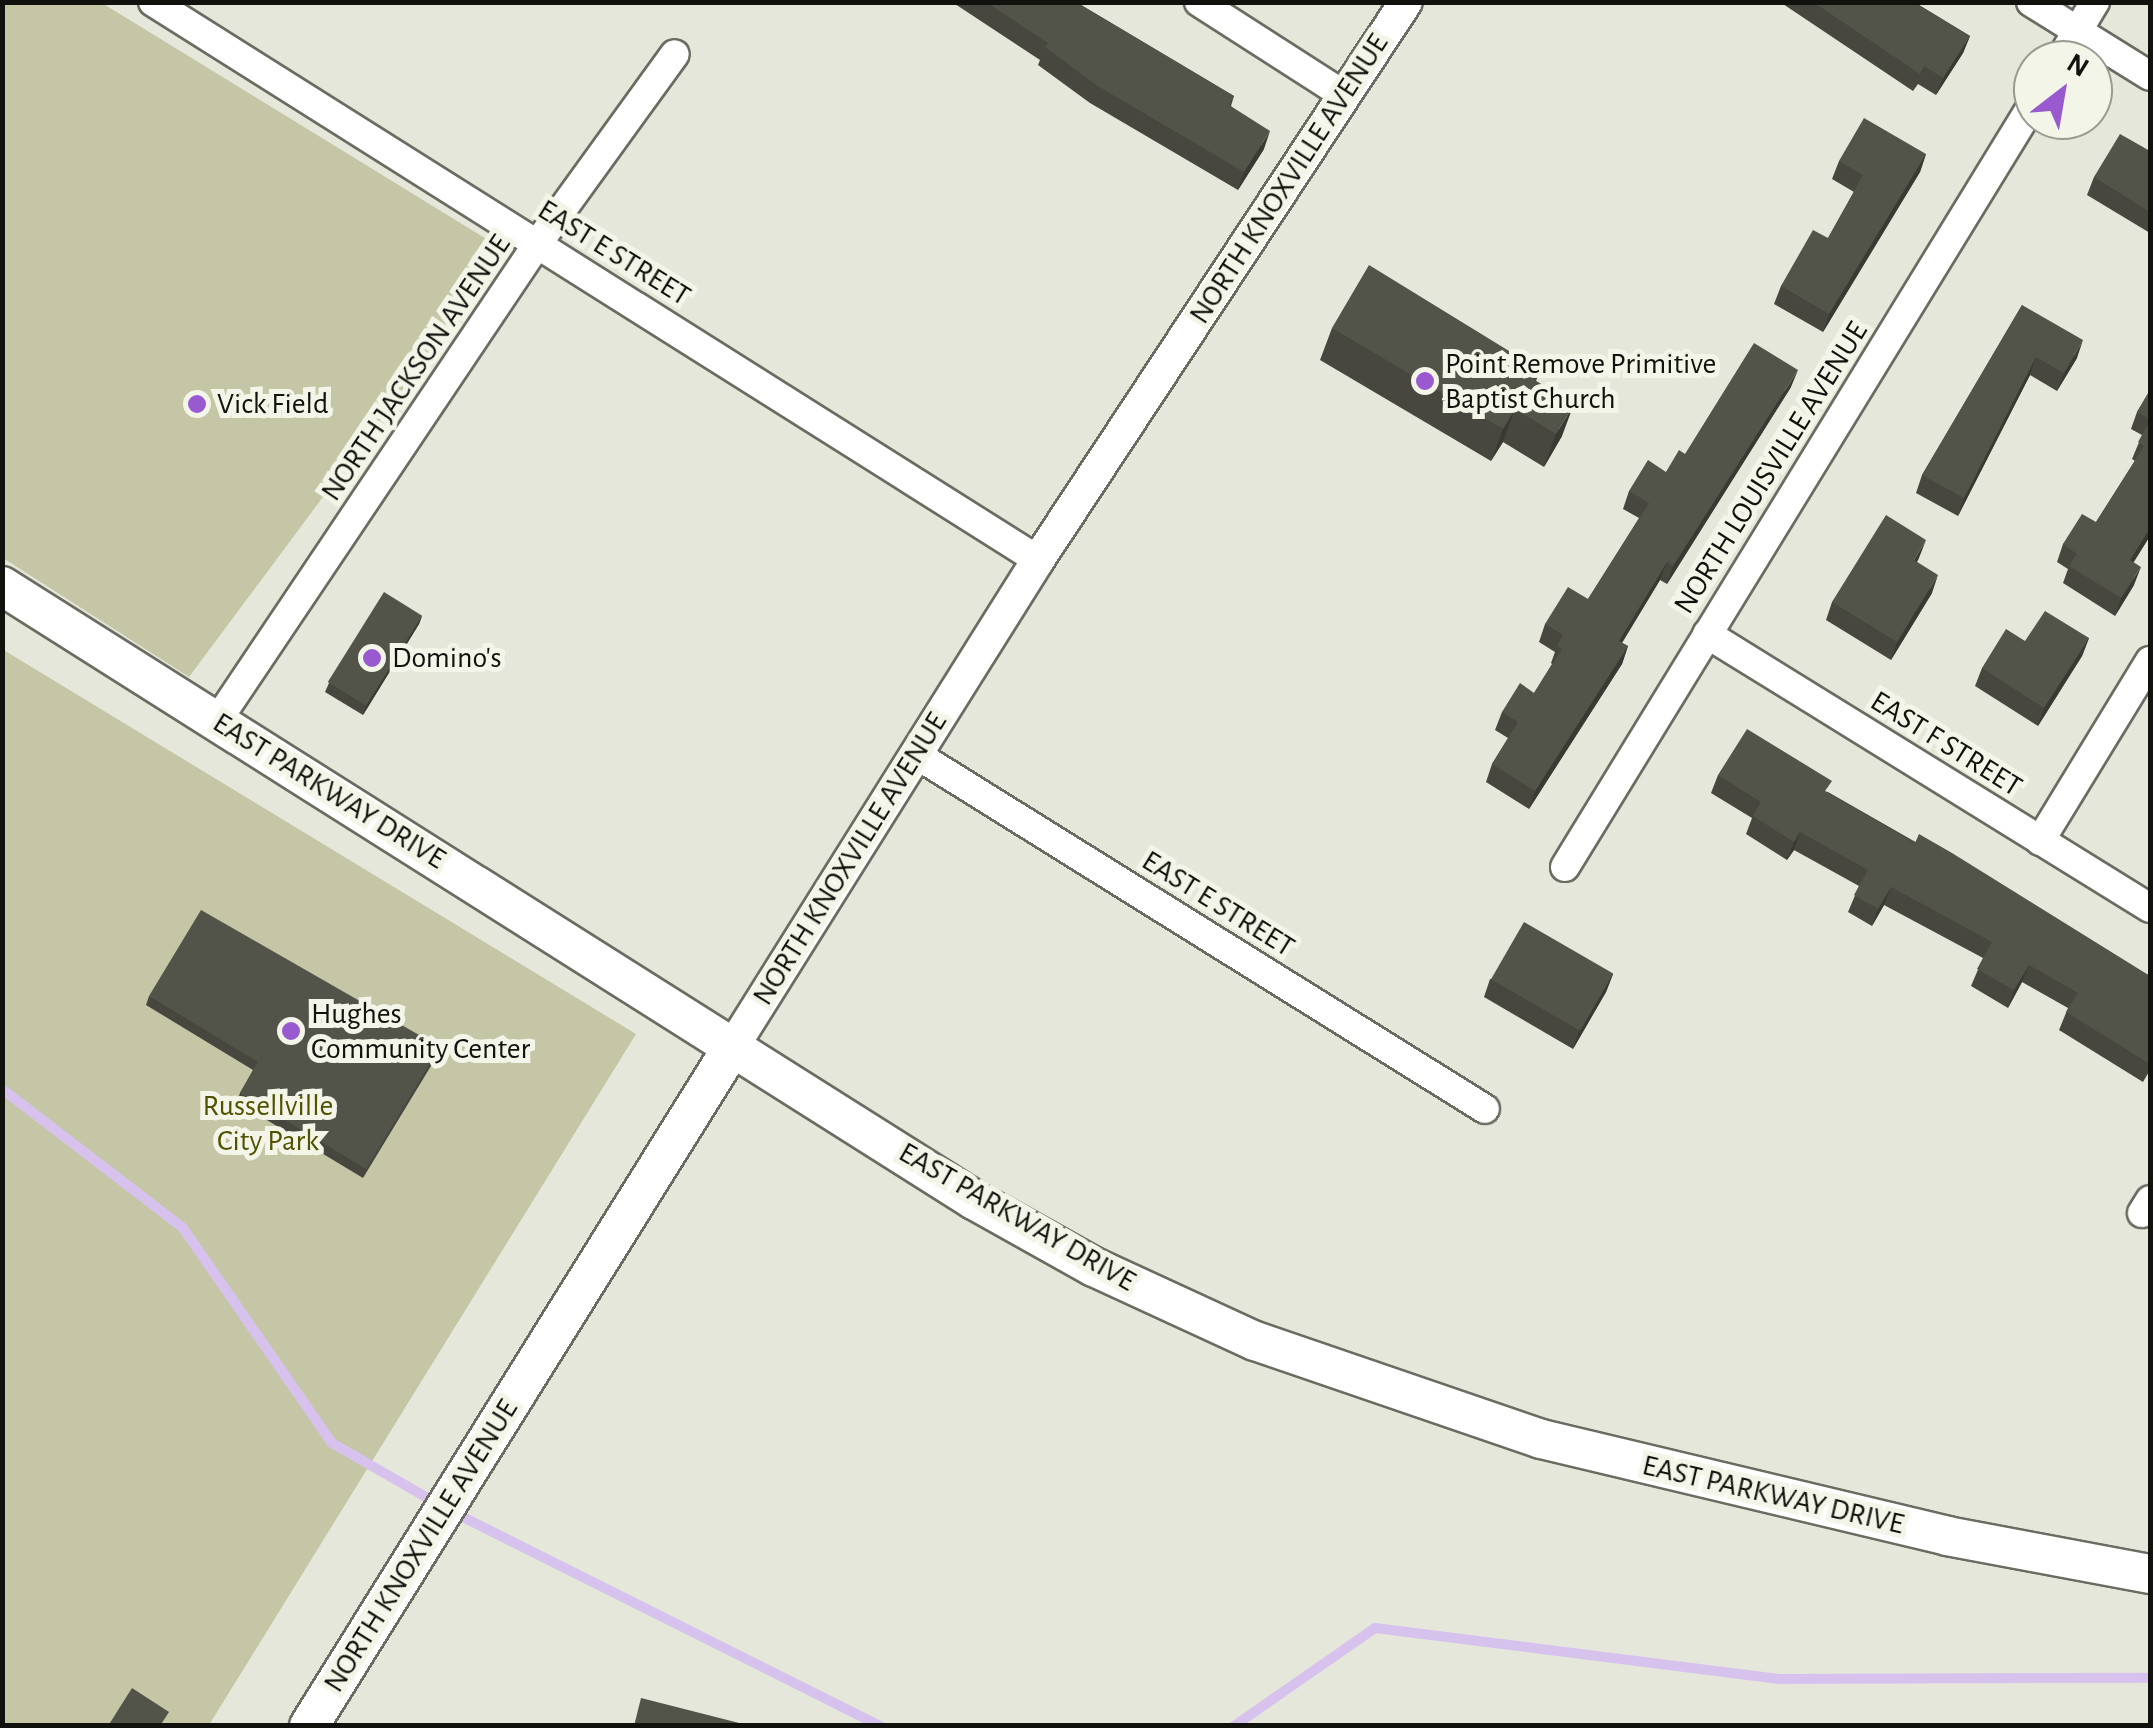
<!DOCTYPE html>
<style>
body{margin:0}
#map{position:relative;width:2153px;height:1728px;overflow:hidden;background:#e6e7db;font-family:"Alegreya Sans",sans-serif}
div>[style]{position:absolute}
.green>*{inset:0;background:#c4c6a6}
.stream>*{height:10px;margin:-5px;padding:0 5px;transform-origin:5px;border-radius:5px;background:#d7c2ee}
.roads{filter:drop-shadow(2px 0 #6b6c61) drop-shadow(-2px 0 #6b6c61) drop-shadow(0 2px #6b6c61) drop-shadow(0 -2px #6b6c61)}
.minor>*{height:28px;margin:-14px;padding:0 14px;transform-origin:14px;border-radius:14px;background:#fff}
.tertiary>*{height:32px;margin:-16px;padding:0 16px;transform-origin:16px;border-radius:16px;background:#fff}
.secondary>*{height:38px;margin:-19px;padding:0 19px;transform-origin:19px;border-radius:19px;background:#fff}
.wall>*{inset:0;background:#47473f}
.shaded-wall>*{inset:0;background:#393a33;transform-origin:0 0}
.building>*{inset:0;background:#525349;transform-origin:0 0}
.dots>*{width:28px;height:28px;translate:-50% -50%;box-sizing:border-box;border:5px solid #f3f5e8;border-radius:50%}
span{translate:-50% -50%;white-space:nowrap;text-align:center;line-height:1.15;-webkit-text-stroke:10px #f3f5e8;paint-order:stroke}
.street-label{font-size:30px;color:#11110d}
.poi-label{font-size:30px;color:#11110d}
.left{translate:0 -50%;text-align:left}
.park-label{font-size:30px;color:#515200}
.frame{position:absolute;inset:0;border:5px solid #11110d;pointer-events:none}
.north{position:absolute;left:2013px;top:40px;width:100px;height:100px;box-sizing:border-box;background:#f3f5e8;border:2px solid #999a90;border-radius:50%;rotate:31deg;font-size:28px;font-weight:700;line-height:40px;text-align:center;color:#11110d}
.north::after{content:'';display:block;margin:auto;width:35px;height:45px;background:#995ad0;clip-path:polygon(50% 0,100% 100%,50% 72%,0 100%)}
</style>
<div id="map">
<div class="green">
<i style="clip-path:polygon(2px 3px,102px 3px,506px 251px,189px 677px,3px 558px)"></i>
<i style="clip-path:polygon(2px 649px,636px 1034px,209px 1725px,3px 1725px)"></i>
</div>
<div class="stream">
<i style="left:2px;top:1089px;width:228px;rotate:37.5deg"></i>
<i style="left:183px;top:1228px;width:262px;rotate:55.3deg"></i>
<i style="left:332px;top:1443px;width:122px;rotate:29.9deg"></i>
<i style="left:453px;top:1512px;width:479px;rotate:26.6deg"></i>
<i style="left:1234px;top:1726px;width:172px;rotate:-34.8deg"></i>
<i style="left:1375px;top:1628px;width:407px;rotate:7.2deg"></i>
<i style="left:1779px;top:1679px;width:371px;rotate:-0.2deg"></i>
</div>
<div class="roads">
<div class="minor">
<i style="left:153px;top:2px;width:1046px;rotate:32.23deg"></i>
<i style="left:1199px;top:2px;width:172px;rotate:32.7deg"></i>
<i style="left:2031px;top:2px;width:140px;rotate:31.9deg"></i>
<i style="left:2060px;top:60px;width:68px;rotate:-58.9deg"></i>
<i style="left:1707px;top:634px;width:521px;rotate:31.74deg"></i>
<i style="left:217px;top:721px;width:576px;rotate:-56.12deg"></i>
<i style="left:538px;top:243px;width:233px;rotate:-54.1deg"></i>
<i style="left:917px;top:755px;width:669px;rotate:31.93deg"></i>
<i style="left:2040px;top:841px;width:211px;rotate:-58.6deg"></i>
<i style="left:1565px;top:867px;width:895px;rotate:-58.48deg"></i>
<i style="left:2142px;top:1213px;width:15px;rotate:-58deg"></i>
</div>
<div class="tertiary">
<i style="left:735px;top:1043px;width:570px;rotate:-57.9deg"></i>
<i style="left:1038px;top:560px;width:668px;rotate:-56.6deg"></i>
</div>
<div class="secondary">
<i style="left:2px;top:586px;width:1150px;rotate:32.28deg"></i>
<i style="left:974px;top:1200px;width:137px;rotate:29.2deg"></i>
<i style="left:1094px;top:1267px;width:177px;rotate:24.7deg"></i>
<i style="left:1255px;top:1341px;width:302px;rotate:18.9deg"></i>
<i style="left:1541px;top:1439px;width:417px;rotate:13.4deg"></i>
<i style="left:1947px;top:1536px;width:207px;rotate:10.6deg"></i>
<i style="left:309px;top:1726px;width:805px;rotate:-58.05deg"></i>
</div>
</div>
<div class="wall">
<i style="clip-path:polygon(952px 2px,1076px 2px,1234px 96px,1231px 106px,1264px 149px,1238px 190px,1090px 103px,1038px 65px,1040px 60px)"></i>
<i style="clip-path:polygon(1780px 2px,1914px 2px,1970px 36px,1963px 53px,1936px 95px,1918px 84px,1913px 91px)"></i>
<i style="clip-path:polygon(2150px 151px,2150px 233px,2087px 195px,2094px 177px)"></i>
<i style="clip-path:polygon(1926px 154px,1920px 172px,1823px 332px,1774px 304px,1781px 286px,1828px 238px,1854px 192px,1832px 179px,1839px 161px)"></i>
<i style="clip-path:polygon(2022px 305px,2077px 358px,2057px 391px,2030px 375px,1958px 516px,1916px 493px,1922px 475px)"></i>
<i style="clip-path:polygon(1332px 328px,1540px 370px,1536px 381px,1562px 436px,1544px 467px,1503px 442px,1491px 461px,1320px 360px)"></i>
<i style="clip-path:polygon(1791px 387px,1667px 584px,1660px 580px,1622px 643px,1628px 646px,1622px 664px,1529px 809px,1486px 782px,1492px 764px,1508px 738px,1495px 730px,1502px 712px,1534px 693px,1552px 664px,1551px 663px,1555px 652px,1539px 642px,1545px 624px,1588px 599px,1639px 518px,1623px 509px,1629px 491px,1666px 472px,1685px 454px)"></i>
<i style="clip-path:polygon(2150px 390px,2150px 536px,2133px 562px,2134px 585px,2115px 616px,2063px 583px,2068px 569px,2057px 562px,2063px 544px,2096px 522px,2135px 461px,2132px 459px,2142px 435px,2131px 429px,2137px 412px)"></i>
<i style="clip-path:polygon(1919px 558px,1917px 562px,1932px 593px,1891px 660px,1826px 620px,1832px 602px)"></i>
<i style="clip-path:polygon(422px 616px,419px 624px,363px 715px,325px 692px,329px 683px)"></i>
<i style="clip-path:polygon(2089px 638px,2082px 656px,2038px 726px,1975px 686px,1982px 668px,2025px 641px)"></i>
<i style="clip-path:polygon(1718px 775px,1828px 792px,2150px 976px,2150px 1070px,2143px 1082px,2059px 1030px,2068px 1008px,2022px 982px,2008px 1008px,1971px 986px,1983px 958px,1884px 905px,1872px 926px,1848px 912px,1859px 886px,1794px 850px,1787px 860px,1746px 834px,1752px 818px,1711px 793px)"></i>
<i style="clip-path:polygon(1613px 974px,1606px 992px,1573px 1049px,1484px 997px,1490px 979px)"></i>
<i style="clip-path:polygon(149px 996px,437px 1056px,363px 1178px,237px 1102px,240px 1093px,253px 1070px,146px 1005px)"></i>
</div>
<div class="shaded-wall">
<i style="clip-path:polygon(1970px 36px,1963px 53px,1936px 95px,1943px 78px)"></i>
<i style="clip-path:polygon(1270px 131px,1264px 149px,1238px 190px,1244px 172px)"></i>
<i style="clip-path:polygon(1926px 154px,1920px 172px,1823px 332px,1829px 314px)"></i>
<i style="clip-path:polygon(2083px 340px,2077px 358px,2057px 391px,2064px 373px)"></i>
<i style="clip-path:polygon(2036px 357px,2030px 375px,1958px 516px,1964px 498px)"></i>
<i style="clip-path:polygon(1798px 370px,1791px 387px,1667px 584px,1673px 566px)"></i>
<i style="clip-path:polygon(1574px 404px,1562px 436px,1544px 467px,1556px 434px)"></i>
<i style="clip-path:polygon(1515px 409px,1503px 442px,1491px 461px,1503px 429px)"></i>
<i style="clip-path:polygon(2150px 528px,2150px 536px,2124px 578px,2130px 560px)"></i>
<i style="clip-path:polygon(1926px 540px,1919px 558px,1907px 577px,1914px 560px)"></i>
<i style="clip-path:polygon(1667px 562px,1660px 580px,1612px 659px,1619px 641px)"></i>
<i style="clip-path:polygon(2141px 567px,2134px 585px,2115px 616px,2121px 598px)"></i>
<i style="clip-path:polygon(1938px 575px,1932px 593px,1891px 660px,1897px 642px)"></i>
<i style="clip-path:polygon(422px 616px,419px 624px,363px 715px,366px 706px)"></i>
<i style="clip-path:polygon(2089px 638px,2082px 656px,2038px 726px,2044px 708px)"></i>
<i style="clip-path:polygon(1628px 646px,1622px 664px,1529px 809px,1535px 791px)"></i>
<i style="clip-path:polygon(1800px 832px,1794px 850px,1787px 860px,1794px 842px)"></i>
<i style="clip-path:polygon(1891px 887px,1884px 905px,1872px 926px,1878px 909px)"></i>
<i style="clip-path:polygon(2029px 965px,2022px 982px,2008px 1008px,2014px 990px)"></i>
<i style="clip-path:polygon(1613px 974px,1606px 992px,1573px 1049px,1579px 1031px)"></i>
<i style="left:440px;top:1047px;width:9px;height:143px;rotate:108deg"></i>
</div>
<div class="building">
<i style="clip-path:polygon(986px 2px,1076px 2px,1234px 96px,1229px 105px,1270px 131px,1244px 172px,1096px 85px,1045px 47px,1048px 43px)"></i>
<i style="clip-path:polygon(1813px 2px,1914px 2px,1970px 36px,1943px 78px,1924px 66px,1920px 74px)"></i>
<i style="clip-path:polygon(1864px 118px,1926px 154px,1829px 314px,1781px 286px,1813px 230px,1828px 238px,1863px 175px,1839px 161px)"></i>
<i style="clip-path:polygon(2120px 134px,2150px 151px,2150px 212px,2094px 177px)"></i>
<i style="clip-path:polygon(1369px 265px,1540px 370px,1533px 379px,1574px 404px,1556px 434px,1515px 409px,1503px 429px,1332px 328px)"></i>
<i style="clip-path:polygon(2022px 305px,2083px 340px,2064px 373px,2036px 357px,1964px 498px,1922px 475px)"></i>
<i style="clip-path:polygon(1754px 343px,1798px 370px,1673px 566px,1667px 562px,1619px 641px,1628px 646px,1535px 791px,1492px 764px,1518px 722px,1502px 712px,1520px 683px,1534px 693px,1562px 649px,1557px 646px,1563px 635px,1545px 624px,1568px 587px,1588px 599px,1649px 503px,1629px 491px,1648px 460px,1666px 472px,1679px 450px,1685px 454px)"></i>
<i style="clip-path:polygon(2150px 390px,2150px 419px,2137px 412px)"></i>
<i style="clip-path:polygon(2150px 421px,2150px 528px,2130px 560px,2141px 567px,2121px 598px,2069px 566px,2077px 554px,2063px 544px,2082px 514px,2096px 522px,2144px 446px,2138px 442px)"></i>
<i style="clip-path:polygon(1886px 515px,1926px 540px,1914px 560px,1938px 575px,1897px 642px,1832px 602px)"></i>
<i style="left:384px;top:592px;width:45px;height:106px;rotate:32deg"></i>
<i style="clip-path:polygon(2045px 611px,2089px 638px,2044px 708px,1982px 668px,2006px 629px,2025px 641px)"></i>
<i style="clip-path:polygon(1747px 729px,1832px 781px,1825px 791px,1915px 843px,1919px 834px,1952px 853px,2150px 976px,2150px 1064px,2066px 1012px,2078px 993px,2029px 965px,2014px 990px,1977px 969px,1992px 942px,1891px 887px,1878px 909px,1854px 895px,1868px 870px,1800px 832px,1794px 842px,1753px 816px,1761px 802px,1718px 775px)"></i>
<i style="clip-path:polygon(201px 910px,440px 1047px,366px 1169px,240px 1093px,258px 1062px,149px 996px)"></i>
<i style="left:1524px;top:922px;width:103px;height:66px;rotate:30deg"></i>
<i style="clip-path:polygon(132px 1688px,169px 1712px,160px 1726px,108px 1726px)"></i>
<i style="clip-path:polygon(641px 1698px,751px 1726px,634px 1726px)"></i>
</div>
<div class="dots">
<i style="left:1425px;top:381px;background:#995ad0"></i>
<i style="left:197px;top:404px;background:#995ad0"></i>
<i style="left:372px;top:658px;background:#995ad0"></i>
<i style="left:291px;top:1031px;background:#995ad0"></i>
</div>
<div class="street-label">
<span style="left:1289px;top:179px;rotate:-57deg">NORTH KNOXVILLE AVENUE</span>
<span style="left:614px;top:253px;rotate:32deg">EAST E STREET</span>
<span style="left:416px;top:368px;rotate:-56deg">NORTH JACKSON AVENUE</span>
<span style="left:1771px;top:468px;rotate:-58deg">NORTH LOUISVILLE AVENUE</span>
<span style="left:1946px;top:744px;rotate:32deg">EAST F STREET</span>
<span style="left:329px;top:791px;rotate:32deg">EAST PARKWAY DRIVE</span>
<span style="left:850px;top:859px;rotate:-58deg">NORTH KNOXVILLE AVENUE</span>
<span style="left:1218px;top:904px;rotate:32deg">EAST E STREET</span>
<span style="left:1017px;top:1217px;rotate:30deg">EAST PARKWAY DRIVE</span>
<span style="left:1773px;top:1495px;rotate:13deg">EAST PARKWAY DRIVE</span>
<span style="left:421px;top:1546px;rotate:-58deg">NORTH KNOXVILLE AVENUE</span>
</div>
<div class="poi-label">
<span class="left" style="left:1445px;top:381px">Point Remove Primitive<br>Baptist Church</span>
<span class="left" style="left:217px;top:404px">Vick Field</span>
<span class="left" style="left:392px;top:658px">Domino's</span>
<span class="left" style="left:311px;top:1031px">Hughes<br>Community Center</span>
</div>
<div class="park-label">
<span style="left:268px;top:1123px">Russellville<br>City Park</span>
</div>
<div class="frame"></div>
<div class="north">N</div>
</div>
